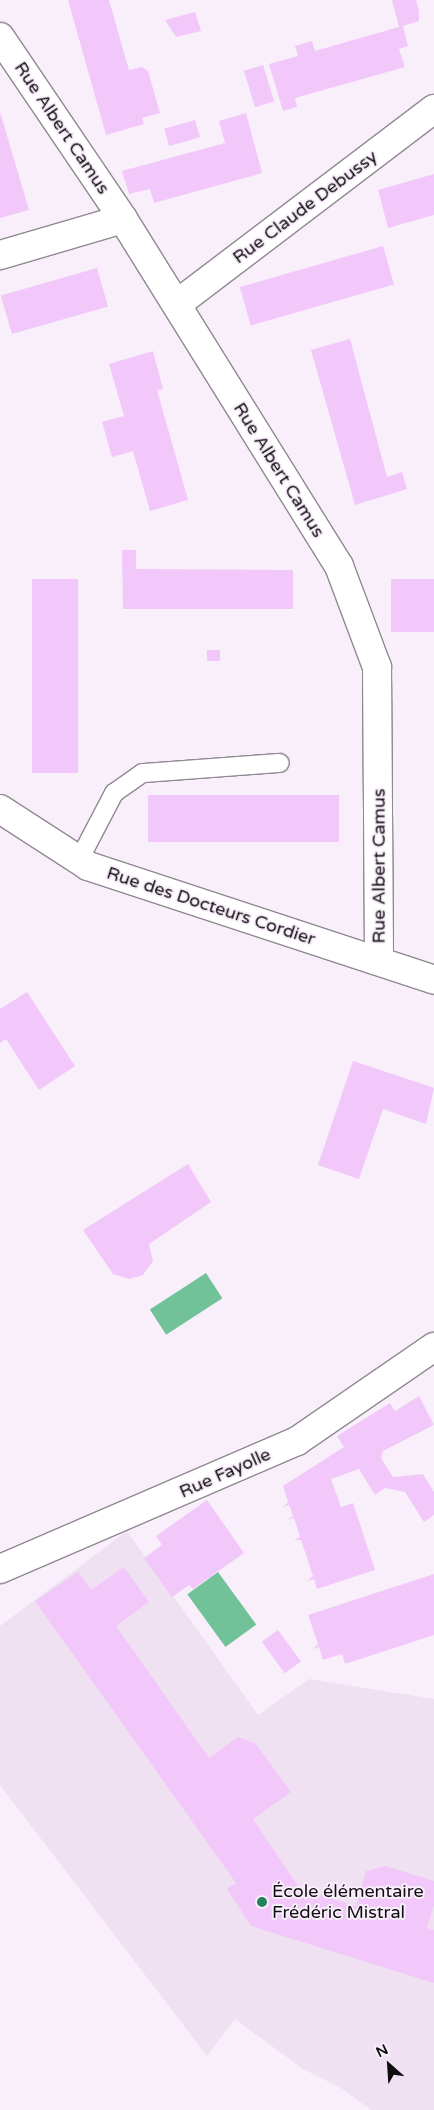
<!DOCTYPE html>
<meta charset="utf-8">
<style>
body{margin:0}
#map{position:relative;width:434px;height:2110px;overflow:hidden;background:#f9effb;font-family:"Varela Round",sans-serif}
div>[style]{position:absolute}
.built>*{inset:0;background:#efe0f2}
.water>*{inset:0;background:#72c299;transform-origin:0 0}
.building>*{inset:0;background:#f1c8f9;transform-origin:0 0}
.roads{filter:drop-shadow(1px 0 #908892) drop-shadow(-1px 0 #908892) drop-shadow(0 1px #908892) drop-shadow(0 -1px #908892)}
.lane>*{height:18px;margin:-9px;padding:0 9px;transform-origin:9px;border-radius:9px;background:#fff}
.street>*{height:28px;margin:-14px;padding:0 14px;transform-origin:14px;border-radius:14px;background:#fff}
.dots>*{width:14px;height:14px;translate:-50% -50%;box-sizing:border-box;border:2px solid #f9effb;border-radius:50%}
span{translate:-50% -50%;white-space:nowrap;text-align:center;line-height:1.15;-webkit-text-stroke:4px #f9effb;paint-order:stroke}
.street-label{font-size:18px;color:#100d10}
.poi-label{font-size:18px;color:#100d10}
.left{translate:0 -50%;text-align:left}
.north{position:absolute;left:364px;top:2040px;width:50px;height:50px;-webkit-text-stroke:4px #f9effb;paint-order:stroke;rotate:334deg;font-size:14px;font-weight:700;line-height:20px;text-align:center;color:#100d10}
.north::after{content:'';display:block;margin:auto;width:18px;height:22px;background:#100d10;clip-path:polygon(50% 0,100% 100%,50% 72%,0 100%)}
</style>
<div id="map">
<div class="built">
<i style="clip-path:polygon(127px 1531px,258px 1715px,309px 1679px,434px 1699px,434px 2110px,371px 2110px,341px 2088px,303px 2069px,235px 2019px,207px 2056px,0 1785px,0 1626px)"></i>
</div>
<div class="water">
<i style="left:206px;top:1273px;width:30px;height:67px;rotate:57deg"></i>
<i style="left:218px;top:1572px;width:65px;height:38px;rotate:54deg"></i>
</div>
<div class="building">
<i style="clip-path:polygon(68px 0,109px 0,129px 70px,142px 67px,148px 71px,160px 113px,142px 118px,144px 124px,106px 135px)"></i>
<i style="clip-path:polygon(392px 0,416px 0,419px 11px,419px 21px,403px 26px,408px 46px,399px 49px,405px 67px,295px 98px,297px 107px,283px 111px,269px 64px,298px 56px,295px 46px,312px 41px,315px 51px,399px 27px)"></i>
<i style="clip-path:polygon(195px 12px,201px 31px,176px 37px,165px 20px)"></i>
<i style="left:263px;top:65px;width:38px;height:20px;rotate:73deg"></i>
<i style="clip-path:polygon(0 112px,29px 210px,0 218px)"></i>
<i style="clip-path:polygon(246px 113px,262px 173px,154px 203px,150px 189px,129px 194px,122px 171px,225px 143px,219px 121px)"></i>
<i style="left:195px;top:120px;width:18px;height:32px;rotate:74deg"></i>
<i style="clip-path:polygon(434px 174px,434px 215px,388px 228px,378px 190px)"></i>
<i style="left:383px;top:246px;width:40px;height:149px;rotate:74deg"></i>
<i style="left:97px;top:268px;width:40px;height:100px;rotate:74deg"></i>
<i style="clip-path:polygon(350px 339px,387px 477px,402px 472px,407px 489px,355px 505px,311px 350px)"></i>
<i style="clip-path:polygon(153px 351px,163px 389px,157px 390px,188px 500px,150px 511px,133px 451px,112px 457px,102px 422px,124px 416px,109px 364px)"></i>
<i style="clip-path:polygon(122px 550px,136px 550px,136px 569px,293px 570px,293px 609px,123px 609px)"></i>
<i style="left:78px;top:579px;width:194px;height:46px;rotate:90deg"></i>
<i style="left:391px;top:579px;width:43px;height:53px"></i>
<i style="left:207px;top:650px;width:13px;height:11px"></i>
<i style="left:148px;top:795px;width:191px;height:47px"></i>
<i style="clip-path:polygon(27px 992px,75px 1066px,39px 1090px,6px 1039px,0 1043px,0 1009px)"></i>
<i style="clip-path:polygon(353px 1061px,434px 1088px,426px 1124px,383px 1109px,359px 1179px,318px 1165px)"></i>
<i style="clip-path:polygon(188px 1164px,211px 1202px,149px 1244px,153px 1261px,143px 1275px,129px 1279px,113px 1274px,83px 1230px)"></i>
<i style="clip-path:polygon(419px 1396px,434px 1425px,383px 1451px,381px 1458px,393px 1477px,423px 1474px,434px 1492px,434px 1515px,424px 1522px,405px 1492px,385px 1488px,375px 1495px,359px 1469px,331px 1479px,341px 1507px,353px 1503px,375px 1570px,317px 1589px,314px 1579px,307px 1581px,313px 1576px,301px 1540px,294px 1540px,300px 1537px,294px 1518px,287px 1520px,293px 1516px,289px 1505px,283px 1507px,288px 1502px,283px 1486px,344px 1447px,337px 1436px,390px 1403px,395px 1411px)"></i>
<i style="clip-path:polygon(207px 1500px,244px 1553px,193px 1589px,189px 1585px,172px 1597px,144px 1558px,162px 1545px,156px 1536px)"></i>
<i style="clip-path:polygon(124px 1567px,149px 1602px,116px 1626px,209px 1758px,238px 1737px,256px 1744px,291px 1792px,253px 1819px,300px 1889px,356px 1906px,366px 1871px,385px 1866px,434px 1881px,434px 1905px,427px 1928px,434px 1930px,434px 1983px,251px 1926px,227px 1889px,236px 1883px,35px 1601px,78px 1572px,91px 1590px)"></i>
<i style="clip-path:polygon(434px 1574px,434px 1635px,345px 1664px,342px 1654px,323px 1660px,319px 1647px,313px 1649px,318px 1644px,308px 1615px)"></i>
<i style="left:278px;top:1630px;width:39px;height:20px;rotate:54deg"></i>
</div>
<div class="roads">
<div class="lane">
<i style="left:79px;top:860px;width:76px;rotate:-62.4deg"></i>
<i style="left:114px;top:793px;width:35px;rotate:-35deg"></i>
<i style="left:143px;top:773px;width:137px;rotate:-4.2deg"></i>
</div>
<div class="street">
<i style="left:0;top:37px;width:220px;rotate:55.9deg"></i>
<i style="left:123px;top:219px;width:409px;rotate:58.1deg"></i>
<i style="left:339px;top:566px;width:108px;rotate:69.4deg"></i>
<i style="left:377px;top:667px;width:294px;rotate:89.6deg"></i>
<i style="left:0;top:255px;width:128px;rotate:-16.3deg"></i>
<i style="left:177px;top:304px;width:323px;rotate:-37.2deg"></i>
<i style="left:0;top:809px;width:105px;rotate:32.9deg"></i>
<i style="left:88px;top:866px;width:364px;rotate:18.2deg"></i>
<i style="left:0;top:1569px;width:323px;rotate:-23.3deg"></i>
<i style="left:297px;top:1441px;width:166px;rotate:-34.5deg"></i>
</div>
</div>
<div class="dots">
<i style="left:262px;top:1902px;background:#238259"></i>
</div>
<div class="street-label">
<span style="left:62px;top:128px;rotate:56deg">Rue Albert Camus</span>
<span style="left:305px;top:207px;rotate:-37deg">Rue Claude Debussy</span>
<span style="left:279px;top:470px;rotate:58deg">Rue Albert Camus</span>
<span style="left:379px;top:866px;rotate:-90deg">Rue Albert Camus</span>
<span style="left:211px;top:906px;rotate:18deg">Rue des Docteurs Cordier</span>
<span style="left:225px;top:1473px;rotate:-24deg">Rue Fayolle</span>
</div>
<div class="poi-label">
<span class="left" style="left:272px;top:1902px">École élémentaire<br>Frédéric Mistral</span>
</div>
<div class="north">N</div>
</div>
